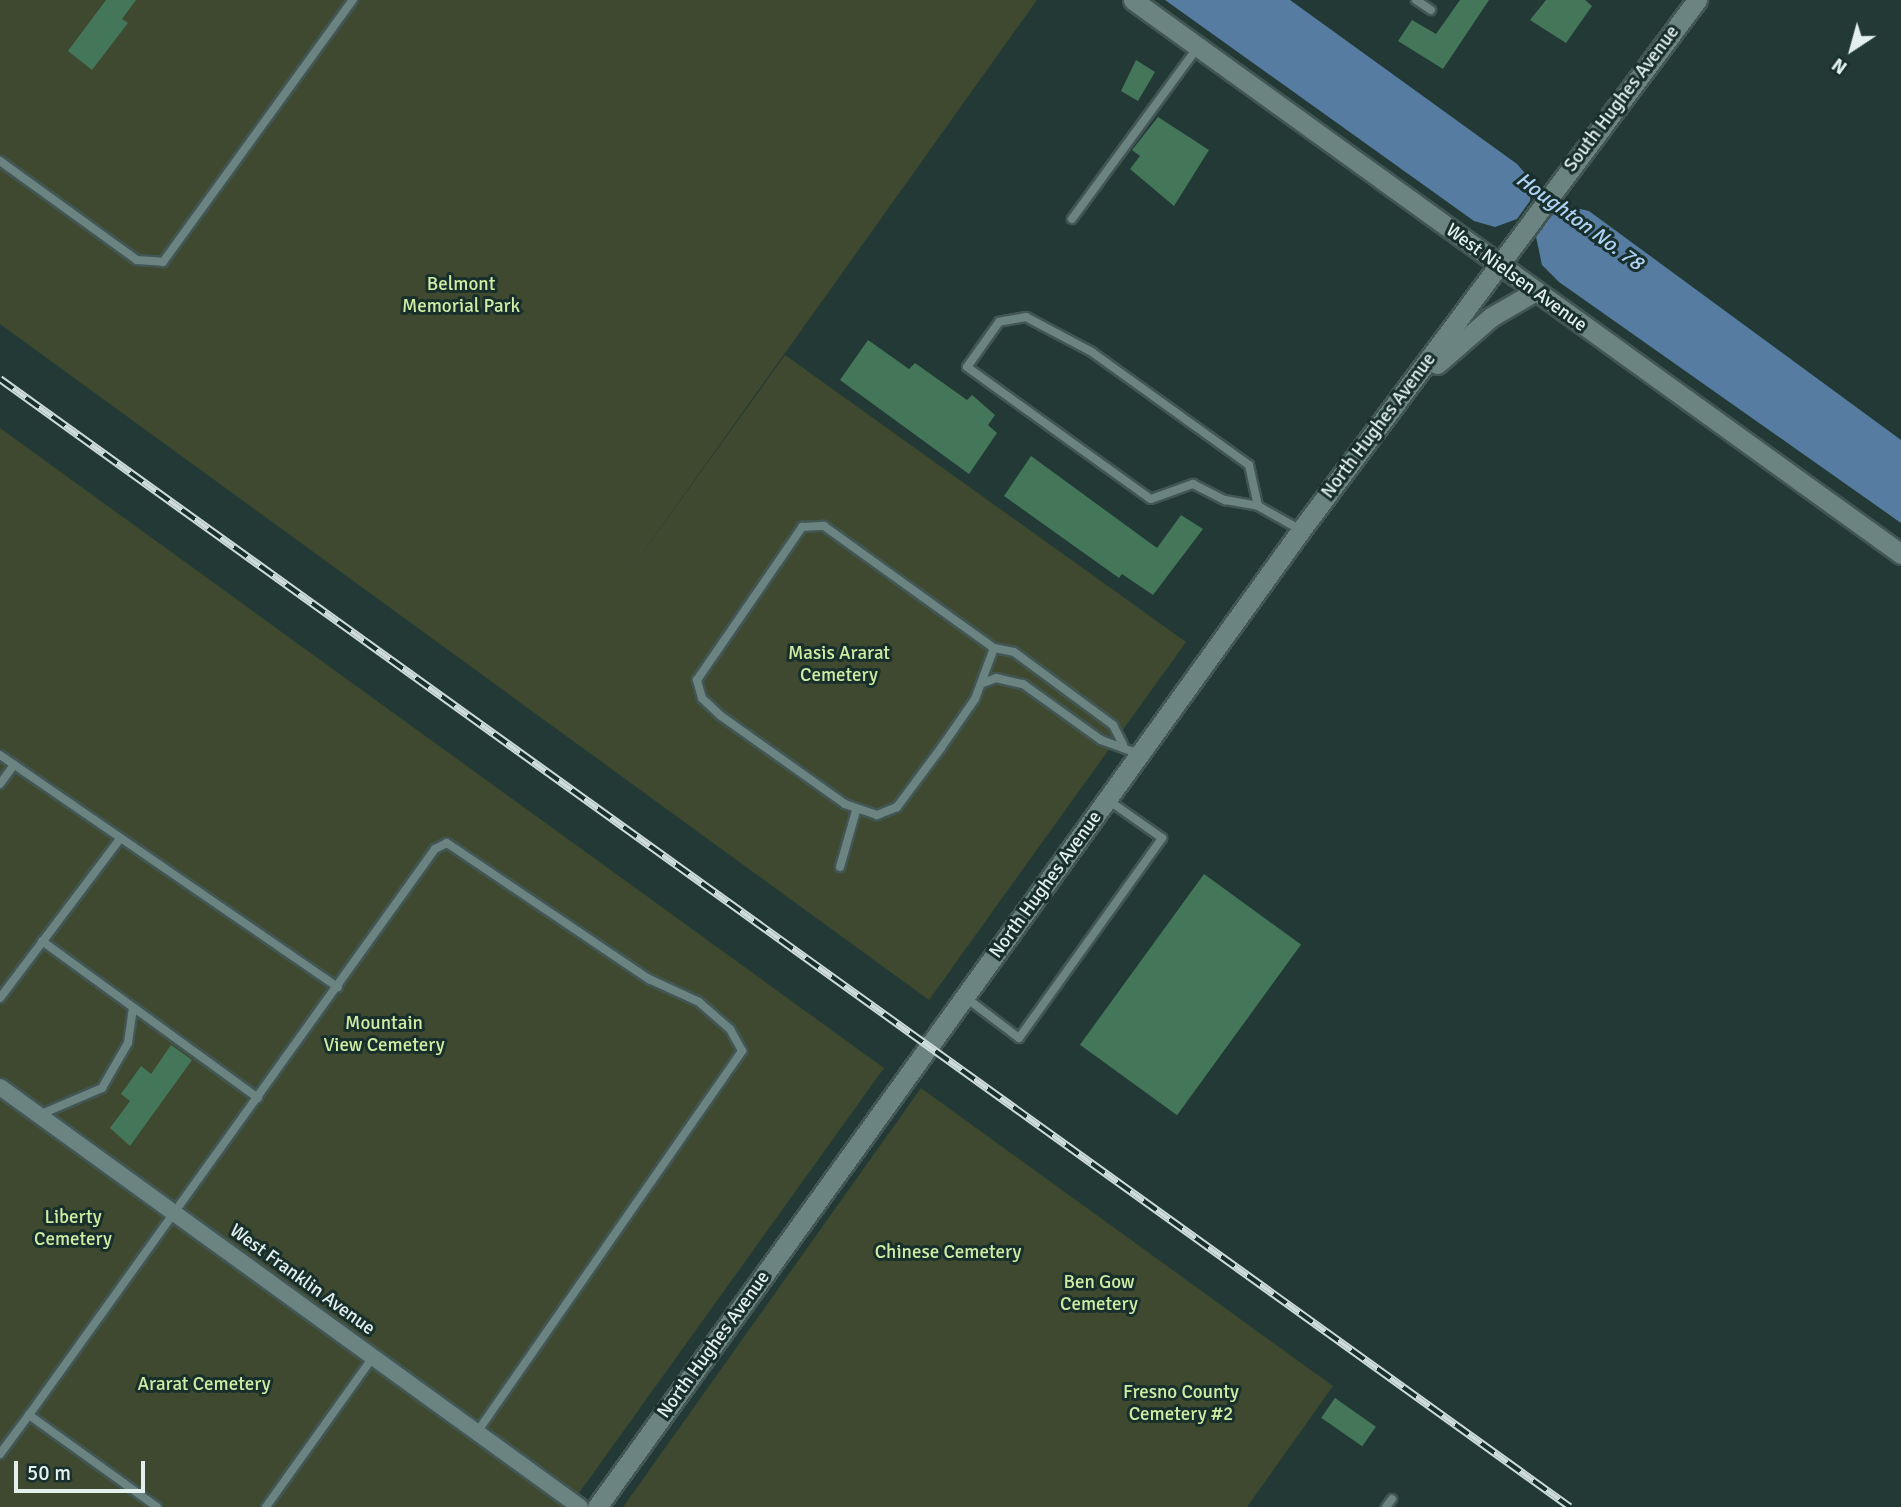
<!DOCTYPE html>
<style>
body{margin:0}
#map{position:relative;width:1901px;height:1507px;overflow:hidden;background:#223936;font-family:Signika,sans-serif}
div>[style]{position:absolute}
.green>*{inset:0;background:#3e492f}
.water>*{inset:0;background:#567da1}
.building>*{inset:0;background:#447659;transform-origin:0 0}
.roads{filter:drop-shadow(2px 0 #425654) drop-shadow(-2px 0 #425654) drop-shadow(0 2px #425654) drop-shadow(0 -2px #425654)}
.service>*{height:8px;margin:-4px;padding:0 4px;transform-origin:4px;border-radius:4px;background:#6b8481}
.minor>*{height:16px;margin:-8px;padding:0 8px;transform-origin:8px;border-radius:8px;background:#6b8481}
.tertiary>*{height:19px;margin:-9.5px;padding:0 9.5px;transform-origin:9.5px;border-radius:9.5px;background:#6b8481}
.rail>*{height:8px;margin-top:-4px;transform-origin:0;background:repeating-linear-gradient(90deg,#182f2c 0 16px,#cddbd9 0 32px);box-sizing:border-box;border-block:2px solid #cddbd9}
span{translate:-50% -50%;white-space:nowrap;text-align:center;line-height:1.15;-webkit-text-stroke:6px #182f2c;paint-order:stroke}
.street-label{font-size:19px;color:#e3f0ee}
.park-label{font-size:19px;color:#ceeda4}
.water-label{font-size:21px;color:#afd3f5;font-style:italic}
.north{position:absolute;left:1817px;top:14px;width:70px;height:70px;-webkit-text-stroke:5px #182f2c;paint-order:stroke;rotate:216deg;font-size:19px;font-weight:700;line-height:28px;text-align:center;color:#e3f0ee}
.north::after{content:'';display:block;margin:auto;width:24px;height:32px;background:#e3f0ee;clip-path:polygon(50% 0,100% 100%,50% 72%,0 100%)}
.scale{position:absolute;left:14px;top:1461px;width:131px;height:32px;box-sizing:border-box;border:4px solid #e3f0ee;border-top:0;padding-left:9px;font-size:21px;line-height:24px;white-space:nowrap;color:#e3f0ee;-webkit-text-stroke:5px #182f2c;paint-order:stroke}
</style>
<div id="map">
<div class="green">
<i style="clip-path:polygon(0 0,1037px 0,623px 580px,785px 355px,1186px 642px,929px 1000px,0 324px)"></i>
<i style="clip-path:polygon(0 428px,884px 1068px,569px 1507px,0 1507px)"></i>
<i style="clip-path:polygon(921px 1088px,1333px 1386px,1247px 1507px,623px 1507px)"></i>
</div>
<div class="water">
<i style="clip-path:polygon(1165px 0,1290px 0,1517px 164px,1531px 180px,1530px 201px,1517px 219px,1495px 227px,1474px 221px)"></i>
<i style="clip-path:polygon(1563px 205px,1589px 211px,1901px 440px,1901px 523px,1559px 282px,1542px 265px,1535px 232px)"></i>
</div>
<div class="building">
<i style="clip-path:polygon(106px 0,136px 0,122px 19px,128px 23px,92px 70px,68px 51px)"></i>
<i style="clip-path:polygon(1460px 0,1489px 0,1443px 69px,1398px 41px,1412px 20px,1436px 34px)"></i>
<i style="clip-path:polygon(1546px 0,1585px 0,1592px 6px,1566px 43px,1530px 20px)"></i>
<i style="clip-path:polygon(1136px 60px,1155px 72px,1138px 101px,1121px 91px)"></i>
<i style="clip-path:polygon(1158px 117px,1209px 150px,1174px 206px,1130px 169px,1140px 156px,1132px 150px)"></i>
<i style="clip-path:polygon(868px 340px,909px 369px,915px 363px,967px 400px,972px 395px,995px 415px,988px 425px,997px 433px,969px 474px,840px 380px)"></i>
<i style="clip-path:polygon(1031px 456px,1157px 548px,1181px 515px,1203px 529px,1153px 595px,1122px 574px,1119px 578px,1004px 496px)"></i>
<i style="left:1204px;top:874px;width:120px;height:211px;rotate:36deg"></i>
<i style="clip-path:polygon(171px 1045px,192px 1060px,130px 1146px,110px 1128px,130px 1101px,121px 1094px,141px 1066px,151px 1074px)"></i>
<i style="left:1335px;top:1398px;width:50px;height:24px;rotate:35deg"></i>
</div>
<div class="roads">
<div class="service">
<i style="left:1416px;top:0;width:18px;rotate:34deg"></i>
<i style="left:0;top:161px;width:169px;rotate:35.9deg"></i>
<i style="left:137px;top:260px;width:26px;rotate:4deg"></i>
<i style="left:163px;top:262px;width:324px;rotate:-54.1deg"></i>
<i style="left:1072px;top:219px;width:213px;rotate:-53.8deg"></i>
<i style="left:1258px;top:506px;width:42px;rotate:-102.4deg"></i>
<i style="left:1249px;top:465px;width:193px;rotate:-144.3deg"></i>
<i style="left:1092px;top:352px;width:75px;rotate:-152.1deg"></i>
<i style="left:1026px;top:317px;width:27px;rotate:170deg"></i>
<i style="left:999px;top:322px;width:55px;rotate:125.4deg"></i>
<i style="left:967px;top:367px;width:226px;rotate:35.7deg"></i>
<i style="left:1151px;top:499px;width:45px;rotate:-19.7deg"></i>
<i style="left:1193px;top:484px;width:36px;rotate:27deg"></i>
<i style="left:1225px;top:500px;width:34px;rotate:10deg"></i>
<i style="left:1258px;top:506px;width:49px;rotate:29.2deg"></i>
<i style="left:994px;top:648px;width:54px;rotate:110.4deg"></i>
<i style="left:975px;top:699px;width:60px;rotate:124.8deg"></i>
<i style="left:941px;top:748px;width:74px;rotate:126.7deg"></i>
<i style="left:897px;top:807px;width:22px;rotate:158deg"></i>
<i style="left:877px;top:815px;width:34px;rotate:-161deg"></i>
<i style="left:845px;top:804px;width:152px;rotate:-144.6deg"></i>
<i style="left:721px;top:716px;width:26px;rotate:-137deg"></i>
<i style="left:702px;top:698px;width:19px;rotate:-106deg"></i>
<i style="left:697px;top:680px;width:186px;rotate:-55.5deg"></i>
<i style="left:802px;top:527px;width:22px;rotate:-3deg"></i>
<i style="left:824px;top:526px;width:209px;rotate:35.7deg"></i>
<i style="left:994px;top:648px;width:20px;rotate:11deg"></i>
<i style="left:1014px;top:652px;width:123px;rotate:36.4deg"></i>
<i style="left:1113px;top:725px;width:22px;rotate:63deg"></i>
<i style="left:983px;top:683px;width:14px;rotate:-21deg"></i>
<i style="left:996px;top:678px;width:28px;rotate:13deg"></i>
<i style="left:1023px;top:684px;width:96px;rotate:35.7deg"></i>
<i style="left:1101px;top:740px;width:40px;rotate:20.2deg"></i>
<i style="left:0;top:755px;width:410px;rotate:34.5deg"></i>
<i style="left:0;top:784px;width:24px;rotate:-54deg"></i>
<i style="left:840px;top:867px;width:58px;rotate:-74.1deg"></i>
<i style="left:42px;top:941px;width:267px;rotate:36deg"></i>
<i style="left:965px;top:997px;width:68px;rotate:37.2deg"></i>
<i style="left:1019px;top:1038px;width:246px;rotate:-54.4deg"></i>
<i style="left:1162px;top:838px;width:66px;rotate:-144.9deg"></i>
<i style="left:0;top:998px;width:199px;rotate:-53deg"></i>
<i style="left:39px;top:1115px;width:69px;rotate:-23.2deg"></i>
<i style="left:102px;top:1088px;width:52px;rotate:-60deg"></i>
<i style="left:128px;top:1043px;width:36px;rotate:-82deg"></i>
<i style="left:0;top:1454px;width:49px;rotate:-53.4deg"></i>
<i style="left:157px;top:1507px;width:158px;rotate:-144.3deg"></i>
<i style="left:29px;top:1415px;width:697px;rotate:-54.35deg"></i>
<i style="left:435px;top:849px;width:13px;rotate:-27deg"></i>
<i style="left:447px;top:843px;width:244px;rotate:34deg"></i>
<i style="left:649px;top:979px;width:55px;rotate:24.7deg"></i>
<i style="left:699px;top:1002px;width:41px;rotate:41.1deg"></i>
<i style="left:730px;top:1029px;width:25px;rotate:61deg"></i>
<i style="left:742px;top:1051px;width:464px;rotate:124.8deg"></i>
<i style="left:266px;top:1507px;width:184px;rotate:-54.5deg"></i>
<i style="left:1386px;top:1507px;width:10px;rotate:-53deg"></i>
</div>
<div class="minor">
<i style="left:0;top:1087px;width:716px;rotate:35.91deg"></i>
</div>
<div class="tertiary">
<i style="left:1133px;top:0;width:947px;rotate:35.8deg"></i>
<i style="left:1437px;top:364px;width:72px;rotate:-41deg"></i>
<i style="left:1491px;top:317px;width:50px;rotate:-30.2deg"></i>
<i style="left:597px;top:1507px;width:1204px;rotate:-54.22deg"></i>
<i style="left:1301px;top:530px;width:662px;rotate:-53.23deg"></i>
</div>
</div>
<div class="rail">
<i style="left:0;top:379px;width:1933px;rotate:35.7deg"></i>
</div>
<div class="street-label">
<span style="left:1622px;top:99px;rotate:-53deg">South Hughes Avenue</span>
<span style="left:1516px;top:278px;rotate:36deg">West Nielsen Avenue</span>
<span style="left:1379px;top:426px;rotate:-53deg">North Hughes Avenue</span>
<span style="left:1046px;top:885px;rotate:-54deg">North Hughes Avenue</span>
<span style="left:302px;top:1280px;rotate:36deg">West Franklin Avenue</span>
<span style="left:714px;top:1345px;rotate:-54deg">North Hughes Avenue</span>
</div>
<div class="park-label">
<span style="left:461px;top:296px">Belmont<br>Memorial Park</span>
<span style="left:839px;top:665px">Masis Ararat<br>Cemetery</span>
<span style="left:384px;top:1035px">Mountain<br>View Cemetery</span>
<span style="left:73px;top:1229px">Liberty<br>Cemetery</span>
<span style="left:948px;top:1253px">Chinese Cemetery</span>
<span style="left:1099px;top:1294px">Ben Gow<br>Cemetery</span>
<span style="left:204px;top:1385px">Ararat Cemetery</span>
<span style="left:1181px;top:1404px">Fresno County<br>Cemetery #2</span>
</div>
<div class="water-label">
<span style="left:1580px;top:221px;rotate:36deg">Houghton No. 78</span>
</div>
<div class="north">N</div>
<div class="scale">50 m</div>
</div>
